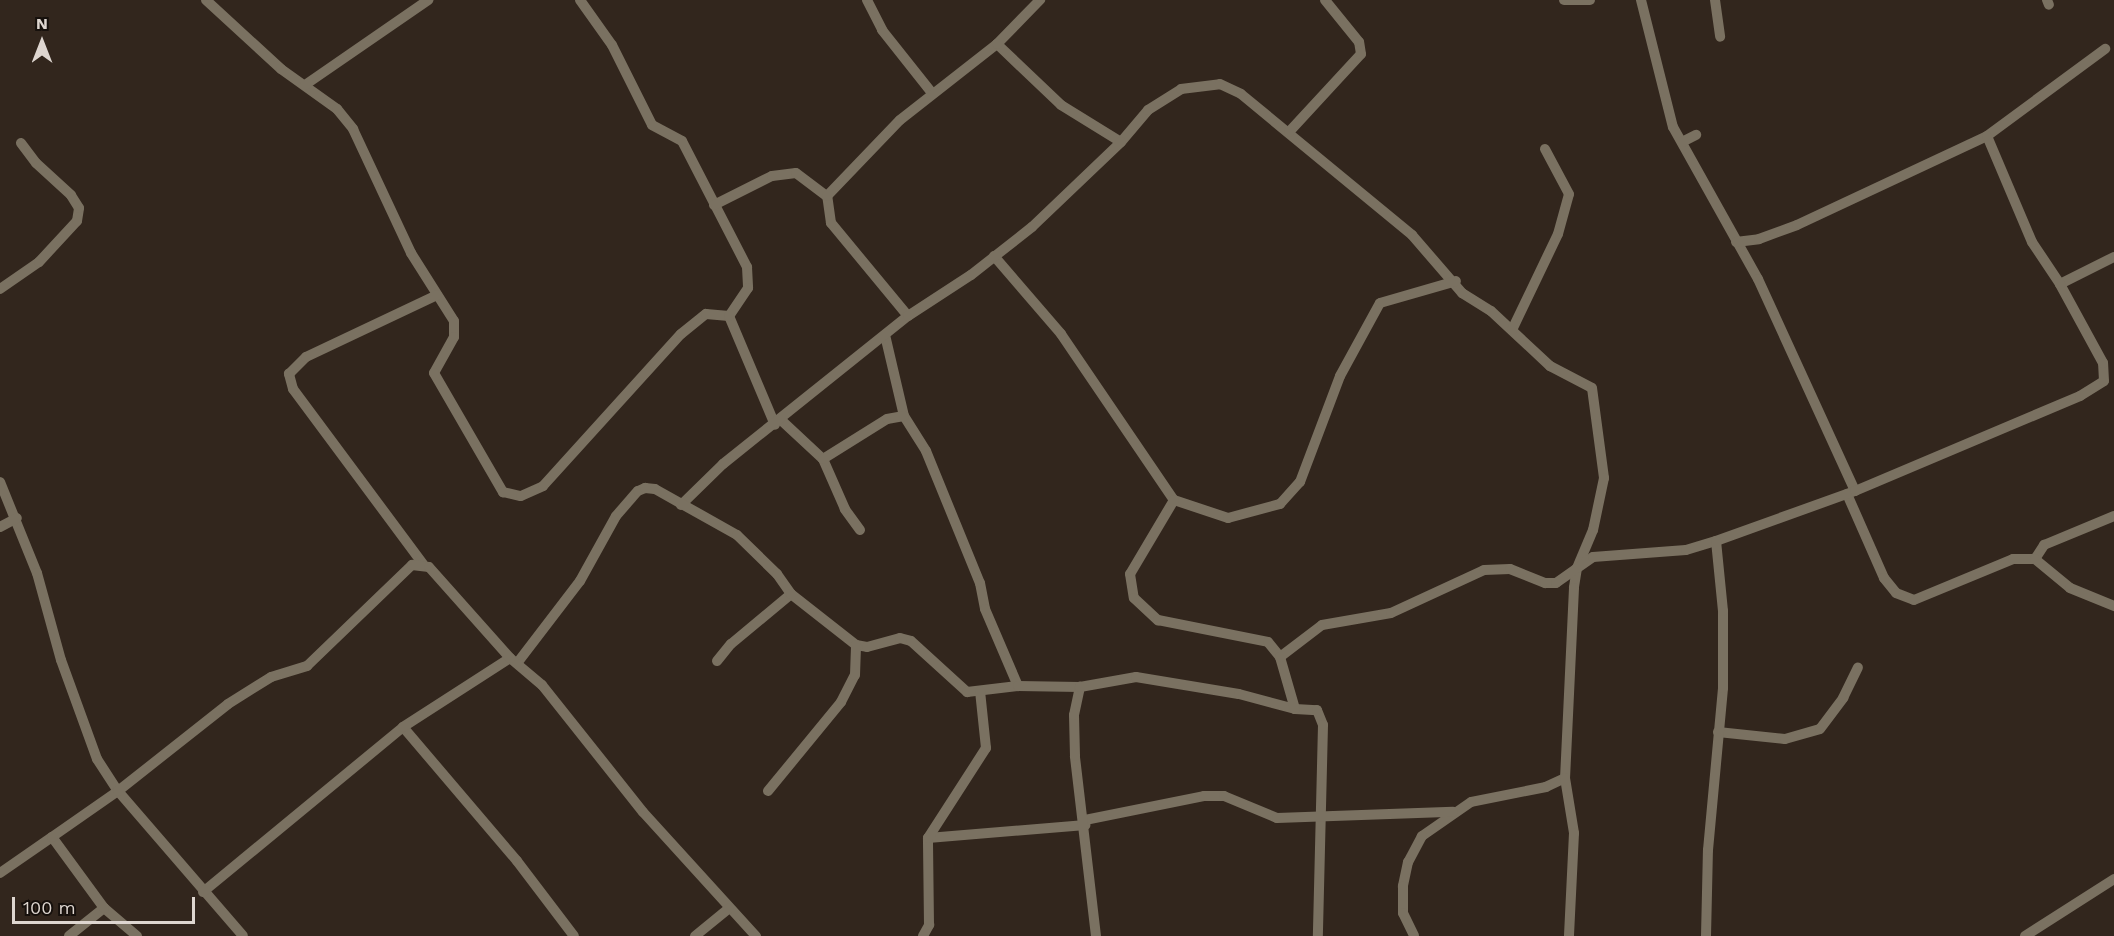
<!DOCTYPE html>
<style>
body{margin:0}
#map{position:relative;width:2114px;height:936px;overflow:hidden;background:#32261d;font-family:"Work Sans",sans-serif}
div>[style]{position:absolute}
.street>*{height:10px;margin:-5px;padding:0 5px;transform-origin:5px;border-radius:5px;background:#7a7161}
span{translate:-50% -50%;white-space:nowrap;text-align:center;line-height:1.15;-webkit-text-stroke:6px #16100c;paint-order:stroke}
.north{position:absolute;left:12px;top:12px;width:60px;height:60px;-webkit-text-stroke:4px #16100c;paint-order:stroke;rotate:0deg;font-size:16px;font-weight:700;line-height:24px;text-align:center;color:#ded6d0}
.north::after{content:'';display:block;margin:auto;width:21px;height:27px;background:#ded6d0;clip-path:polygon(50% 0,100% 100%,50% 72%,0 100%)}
.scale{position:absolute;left:12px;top:897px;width:183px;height:27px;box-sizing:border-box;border:3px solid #ded6d0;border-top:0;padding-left:8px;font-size:18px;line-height:21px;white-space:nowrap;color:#ded6d0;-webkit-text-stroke:4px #16100c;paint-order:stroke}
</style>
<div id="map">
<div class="street">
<i style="left:206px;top:0;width:102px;rotate:42.6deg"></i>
<i style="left:281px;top:69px;width:69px;rotate:35.5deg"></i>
<i style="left:337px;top:109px;width:26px;rotate:51deg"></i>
<i style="left:353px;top:129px;width:137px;rotate:64.9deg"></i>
<i style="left:411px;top:253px;width:80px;rotate:57.7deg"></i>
<i style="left:454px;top:321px;width:16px;rotate:90deg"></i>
<i style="left:454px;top:337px;width:41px;rotate:119.1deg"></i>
<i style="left:434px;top:373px;width:138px;rotate:59.9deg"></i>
<i style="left:503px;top:492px;width:18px;rotate:13deg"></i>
<i style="left:521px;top:496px;width:24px;rotate:-24deg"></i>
<i style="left:543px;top:486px;width:205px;rotate:-47.8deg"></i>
<i style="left:681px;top:334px;width:32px;rotate:-39deg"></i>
<i style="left:706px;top:314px;width:23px;rotate:5deg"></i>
<i style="left:729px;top:316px;width:118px;rotate:67.1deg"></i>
<i style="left:580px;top:0;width:55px;rotate:54.6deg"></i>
<i style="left:612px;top:45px;width:89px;rotate:63.4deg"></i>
<i style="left:652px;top:125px;width:34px;rotate:28deg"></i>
<i style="left:682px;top:141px;width:142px;rotate:62.7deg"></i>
<i style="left:747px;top:267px;width:21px;rotate:87deg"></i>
<i style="left:748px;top:288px;width:34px;rotate:124deg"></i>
<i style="left:867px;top:0;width:34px;rotate:63deg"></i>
<i style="left:882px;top:30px;width:80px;rotate:51.6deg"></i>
<i style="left:1564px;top:0;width:26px"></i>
<i style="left:1641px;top:0;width:131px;rotate:75.9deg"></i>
<i style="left:1673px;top:127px;width:174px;rotate:60.8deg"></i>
<i style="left:1758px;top:279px;width:233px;rotate:65.4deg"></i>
<i style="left:1715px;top:0;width:37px;rotate:82deg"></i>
<i style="left:2047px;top:0;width:5px;rotate:68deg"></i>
<i style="left:997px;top:44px;width:88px;rotate:43.6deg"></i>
<i style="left:1061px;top:105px;width:70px;rotate:31.7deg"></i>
<i style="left:1121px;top:142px;width:42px;rotate:-49.8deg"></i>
<i style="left:1148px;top:110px;width:39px;rotate:-32deg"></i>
<i style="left:1181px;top:89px;width:39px;rotate:-7deg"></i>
<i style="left:1220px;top:84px;width:23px;rotate:25deg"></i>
<i style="left:1241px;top:94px;width:222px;rotate:39.5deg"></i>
<i style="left:1412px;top:235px;width:77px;rotate:49.2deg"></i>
<i style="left:1462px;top:293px;width:34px;rotate:32deg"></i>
<i style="left:1491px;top:311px;width:81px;rotate:43deg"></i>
<i style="left:1550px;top:366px;width:47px;rotate:27.6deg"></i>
<i style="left:1592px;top:388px;width:91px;rotate:82.4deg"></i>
<i style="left:1604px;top:478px;width:53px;rotate:101.9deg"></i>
<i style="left:1593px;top:530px;width:41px;rotate:112.8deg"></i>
<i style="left:1577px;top:568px;width:20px;rotate:99deg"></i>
<i style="left:1574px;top:588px;width:190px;rotate:92.7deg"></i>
<i style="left:1565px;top:778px;width:21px;rotate:155deg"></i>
<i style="left:1546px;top:787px;width:76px;rotate:168.7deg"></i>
<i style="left:1471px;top:802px;width:60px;rotate:145.2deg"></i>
<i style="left:1422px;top:836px;width:30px;rotate:118deg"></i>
<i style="left:1408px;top:862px;width:25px;rotate:102deg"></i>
<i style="left:1403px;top:886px;width:27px;rotate:90deg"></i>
<i style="left:1403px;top:913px;width:25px;rotate:64deg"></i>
<i style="left:305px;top:85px;width:150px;rotate:-34.6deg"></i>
<i style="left:1289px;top:132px;width:106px;rotate:-47.3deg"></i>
<i style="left:1361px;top:54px;width:12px;rotate:-99deg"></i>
<i style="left:1359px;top:42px;width:54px;rotate:-129deg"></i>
<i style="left:1682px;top:142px;width:16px;rotate:-27deg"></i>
<i style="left:714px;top:205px;width:65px;rotate:-26.6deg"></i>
<i style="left:772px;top:176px;width:24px;rotate:-7deg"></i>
<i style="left:796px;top:173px;width:39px;rotate:37deg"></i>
<i style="left:1736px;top:242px;width:23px;rotate:-7deg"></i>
<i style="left:1759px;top:239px;width:40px;rotate:-20.2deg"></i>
<i style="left:1797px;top:225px;width:210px;rotate:-25.1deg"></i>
<i style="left:1987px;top:136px;width:147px;rotate:-36.4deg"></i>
<i style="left:994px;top:256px;width:103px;rotate:49.3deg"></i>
<i style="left:1061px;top:334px;width:201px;rotate:55.8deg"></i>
<i style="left:1174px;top:500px;width:57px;rotate:18.4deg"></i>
<i style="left:1228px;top:518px;width:54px;rotate:-15.1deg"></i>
<i style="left:1280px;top:504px;width:30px;rotate:-48deg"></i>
<i style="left:1300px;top:482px;width:113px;rotate:-69.3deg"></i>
<i style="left:1340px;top:376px;width:83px;rotate:-61.3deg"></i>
<i style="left:1380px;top:303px;width:79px;rotate:-16.1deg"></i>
<i style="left:2060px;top:284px;width:60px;rotate:-26.6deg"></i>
<i style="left:0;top:289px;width:47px;rotate:-34.7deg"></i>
<i style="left:39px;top:262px;width:56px;rotate:-47.2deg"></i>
<i style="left:77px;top:221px;width:13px;rotate:-81deg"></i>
<i style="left:79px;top:208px;width:15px;rotate:-122deg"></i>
<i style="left:71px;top:195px;width:47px;rotate:-137.6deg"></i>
<i style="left:36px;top:163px;width:25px;rotate:-127deg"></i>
<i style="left:908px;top:316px;width:121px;rotate:-129.6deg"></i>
<i style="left:831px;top:223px;width:27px;rotate:-98deg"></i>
<i style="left:827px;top:196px;width:105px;rotate:-46.2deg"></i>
<i style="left:900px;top:120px;width:123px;rotate:-38.1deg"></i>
<i style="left:997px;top:44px;width:62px;rotate:-45.7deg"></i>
<i style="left:1512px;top:330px;width:106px;rotate:-64.4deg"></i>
<i style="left:1558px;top:234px;width:41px;rotate:-74.6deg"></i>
<i style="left:1569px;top:194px;width:51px;rotate:-118.1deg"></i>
<i style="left:885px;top:335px;width:83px;rotate:76.8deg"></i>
<i style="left:904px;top:416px;width:41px;rotate:57.8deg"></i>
<i style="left:926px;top:451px;width:143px;rotate:67.8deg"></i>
<i style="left:980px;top:583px;width:26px;rotate:79deg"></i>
<i style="left:985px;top:609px;width:84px;rotate:66.8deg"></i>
<i style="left:781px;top:420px;width:57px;rotate:42.9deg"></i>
<i style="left:0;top:482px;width:98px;rotate:67.9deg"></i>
<i style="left:37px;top:573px;width:90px;rotate:74.6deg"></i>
<i style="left:61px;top:660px;width:105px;rotate:70deg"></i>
<i style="left:97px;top:759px;width:38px;rotate:57deg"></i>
<i style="left:118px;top:791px;width:191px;rotate:49.2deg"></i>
<i style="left:1847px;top:494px;width:92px;rotate:66.2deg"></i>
<i style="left:1884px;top:578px;width:19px;rotate:51deg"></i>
<i style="left:1896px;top:593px;width:19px;rotate:21deg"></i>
<i style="left:1914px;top:600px;width:107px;rotate:-22.5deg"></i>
<i style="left:2013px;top:559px;width:22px"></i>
<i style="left:2035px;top:559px;width:17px;rotate:-57deg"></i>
<i style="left:2044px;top:545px;width:76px;rotate:-22.5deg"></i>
<i style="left:1174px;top:500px;width:86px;rotate:120.7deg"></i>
<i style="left:1130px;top:574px;width:24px;rotate:81deg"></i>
<i style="left:1134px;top:598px;width:33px;rotate:43deg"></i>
<i style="left:1158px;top:620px;width:112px;rotate:11.3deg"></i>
<i style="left:1268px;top:642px;width:19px;rotate:51deg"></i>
<i style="left:681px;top:505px;width:59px;rotate:-44.3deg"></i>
<i style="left:723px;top:464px;width:237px;rotate:-38.7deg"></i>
<i style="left:908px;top:316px;width:75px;rotate:-33.1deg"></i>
<i style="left:971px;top:275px;width:78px;rotate:-38.2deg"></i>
<i style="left:1032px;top:227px;width:123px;rotate:-43.7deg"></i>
<i style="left:0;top:527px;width:19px;rotate:-28deg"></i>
<i style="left:860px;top:530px;width:26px;rotate:-126deg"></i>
<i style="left:845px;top:509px;width:55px;rotate:-113.7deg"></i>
<i style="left:823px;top:459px;width:75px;rotate:-32deg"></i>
<i style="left:887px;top:419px;width:17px;rotate:-10deg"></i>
<i style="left:2035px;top:559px;width:45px;rotate:39.6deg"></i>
<i style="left:2070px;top:588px;width:48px;rotate:22.2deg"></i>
<i style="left:423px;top:564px;width:218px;rotate:-126.6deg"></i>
<i style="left:293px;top:389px;width:16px;rotate:-105deg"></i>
<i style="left:289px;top:374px;width:24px;rotate:-45deg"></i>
<i style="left:306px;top:357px;width:145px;rotate:-25.3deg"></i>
<i style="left:717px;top:661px;width:22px;rotate:-51deg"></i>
<i style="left:731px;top:644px;width:78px;rotate:-39.8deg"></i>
<i style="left:518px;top:662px;width:102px;rotate:-52.6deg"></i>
<i style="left:580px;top:581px;width:74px;rotate:-61deg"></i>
<i style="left:616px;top:516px;width:33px;rotate:-49deg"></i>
<i style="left:638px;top:491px;width:8px;rotate:-23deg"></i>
<i style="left:645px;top:488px;width:10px;rotate:6deg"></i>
<i style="left:655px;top:489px;width:94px;rotate:29.3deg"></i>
<i style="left:737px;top:535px;width:56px;rotate:44.3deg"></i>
<i style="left:777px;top:574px;width:24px;rotate:55deg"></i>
<i style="left:791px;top:594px;width:83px;rotate:38.1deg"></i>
<i style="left:856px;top:645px;width:11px;rotate:10deg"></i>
<i style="left:867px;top:647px;width:34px;rotate:-15deg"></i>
<i style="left:900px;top:638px;width:11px;rotate:15deg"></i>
<i style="left:911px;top:641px;width:76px;rotate:42.3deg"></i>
<i style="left:967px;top:692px;width:51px;rotate:-6.7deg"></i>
<i style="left:1018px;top:686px;width:62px;rotate:0.9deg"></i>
<i style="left:1295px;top:709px;width:22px;rotate:3deg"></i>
<i style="left:1317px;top:710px;width:16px;rotate:68deg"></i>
<i style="left:1323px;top:725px;width:211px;rotate:91.4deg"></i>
<i style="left:403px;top:727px;width:176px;rotate:49.6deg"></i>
<i style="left:517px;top:861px;width:94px;rotate:52.8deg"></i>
<i style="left:1718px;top:732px;width:67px;rotate:6deg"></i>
<i style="left:1785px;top:739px;width:36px;rotate:-16deg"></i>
<i style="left:1820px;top:729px;width:39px;rotate:-53deg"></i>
<i style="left:1843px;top:698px;width:34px;rotate:-64deg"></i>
<i style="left:1565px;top:778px;width:56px;rotate:80.7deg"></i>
<i style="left:1574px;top:833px;width:103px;rotate:92.8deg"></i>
<i style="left:768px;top:791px;width:115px;rotate:-50.6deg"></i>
<i style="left:841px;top:702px;width:30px;rotate:-63deg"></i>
<i style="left:855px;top:675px;width:30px;rotate:-88deg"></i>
<i style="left:928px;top:838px;width:158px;rotate:-4.7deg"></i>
<i style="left:1085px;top:825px;width:5px;rotate:-90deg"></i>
<i style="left:1085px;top:820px;width:121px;rotate:-11.4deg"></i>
<i style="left:1204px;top:796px;width:20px"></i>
<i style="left:1224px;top:796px;width:57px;rotate:22.5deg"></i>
<i style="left:1277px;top:818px;width:176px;rotate:-2deg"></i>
<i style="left:0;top:873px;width:63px;rotate:-34.7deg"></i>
<i style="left:203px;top:892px;width:259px;rotate:-39.5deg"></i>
<i style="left:403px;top:727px;width:127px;rotate:-32.8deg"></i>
<i style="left:510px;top:658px;width:42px;rotate:40.2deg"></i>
<i style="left:542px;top:685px;width:162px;rotate:51.5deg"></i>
<i style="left:643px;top:812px;width:168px;rotate:47.7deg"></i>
<i style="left:69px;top:936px;width:45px;rotate:-38.7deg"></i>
<i style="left:137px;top:936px;width:43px;rotate:-139.7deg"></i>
<i style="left:104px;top:908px;width:88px;rotate:-126.2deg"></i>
<i style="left:52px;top:837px;width:80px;rotate:-34.9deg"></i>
<i style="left:118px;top:791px;width:140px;rotate:-38.3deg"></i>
<i style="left:228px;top:704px;width:51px;rotate:-32.1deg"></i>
<i style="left:271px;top:677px;width:38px;rotate:-17deg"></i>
<i style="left:307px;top:666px;width:146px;rotate:-43.9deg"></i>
<i style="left:412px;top:565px;width:17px;rotate:7deg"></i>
<i style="left:429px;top:567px;width:122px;rotate:48.3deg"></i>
<i style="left:695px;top:936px;width:43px;rotate:-39.3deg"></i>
<i style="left:923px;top:936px;width:13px;rotate:-61deg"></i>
<i style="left:929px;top:925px;width:87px;rotate:-90.7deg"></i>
<i style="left:928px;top:838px;width:107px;rotate:-57.2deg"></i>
<i style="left:986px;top:748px;width:57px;rotate:-96deg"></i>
<i style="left:1096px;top:936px;width:181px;rotate:-96.7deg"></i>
<i style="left:1075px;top:756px;width:41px;rotate:-91.4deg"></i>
<i style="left:1074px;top:715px;width:29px;rotate:-78deg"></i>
<i style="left:1080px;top:687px;width:57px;rotate:-10.1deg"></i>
<i style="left:1136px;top:677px;width:104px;rotate:9.4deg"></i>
<i style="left:1239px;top:694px;width:58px;rotate:15deg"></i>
<i style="left:1295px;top:709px;width:54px;rotate:-106.1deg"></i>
<i style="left:1280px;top:657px;width:53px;rotate:-37.3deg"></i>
<i style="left:1322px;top:625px;width:70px;rotate:-9.9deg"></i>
<i style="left:1391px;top:613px;width:102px;rotate:-24.8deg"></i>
<i style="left:1484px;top:570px;width:26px;rotate:-2deg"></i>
<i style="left:1510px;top:569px;width:38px;rotate:22deg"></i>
<i style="left:1545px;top:583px;width:11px"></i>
<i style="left:1556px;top:583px;width:45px;rotate:-35.1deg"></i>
<i style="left:1593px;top:557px;width:93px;rotate:-4.3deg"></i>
<i style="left:1686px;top:550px;width:31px;rotate:-17deg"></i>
<i style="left:1716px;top:541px;width:148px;rotate:-19.8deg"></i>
<i style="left:1855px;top:491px;width:244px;rotate:-22.9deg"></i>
<i style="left:2080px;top:396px;width:28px;rotate:-32deg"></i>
<i style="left:2104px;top:381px;width:18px;rotate:-93deg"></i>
<i style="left:2103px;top:363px;width:90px;rotate:-118.6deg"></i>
<i style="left:2060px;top:284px;width:50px;rotate:-123.7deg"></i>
<i style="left:2032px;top:242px;width:115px;rotate:-113deg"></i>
<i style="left:1706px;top:936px;width:86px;rotate:-88.7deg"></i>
<i style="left:1708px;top:850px;width:163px;rotate:-84.7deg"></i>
<i style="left:1723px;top:688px;width:77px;rotate:-90deg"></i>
<i style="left:1723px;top:611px;width:70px;rotate:-95.7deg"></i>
<i style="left:2025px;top:936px;width:106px;rotate:-32.6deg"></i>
</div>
<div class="north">N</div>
<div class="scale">100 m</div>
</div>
